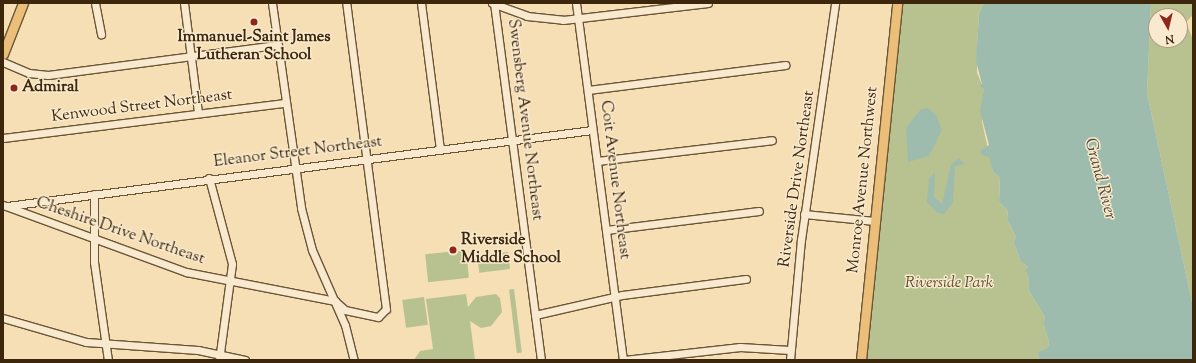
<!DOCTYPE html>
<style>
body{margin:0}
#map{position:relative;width:1196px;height:363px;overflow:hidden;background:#f6deb5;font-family:"Sorts Mill Goudy",serif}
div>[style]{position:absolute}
.green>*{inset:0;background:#b8c291;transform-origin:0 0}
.water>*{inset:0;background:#9dbcae}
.roads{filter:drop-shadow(1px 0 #6a5536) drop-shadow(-1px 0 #6a5536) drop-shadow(0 1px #6a5536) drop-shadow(0 -1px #6a5536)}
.minor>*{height:7px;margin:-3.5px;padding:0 3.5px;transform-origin:3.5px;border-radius:3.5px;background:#f9eacf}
.major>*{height:9px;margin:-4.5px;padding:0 4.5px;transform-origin:4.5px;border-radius:4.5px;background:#ebbf7a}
.dots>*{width:11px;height:11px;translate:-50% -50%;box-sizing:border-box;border:2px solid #f9eacf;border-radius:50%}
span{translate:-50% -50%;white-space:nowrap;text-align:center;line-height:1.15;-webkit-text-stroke:3px #f9eacf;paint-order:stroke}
.poi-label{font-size:16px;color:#3c270c;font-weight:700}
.left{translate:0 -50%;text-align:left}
.street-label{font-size:16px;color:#3c270c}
.park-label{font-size:16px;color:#5b4e2d;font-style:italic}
.water-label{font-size:17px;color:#544c34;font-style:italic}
.frame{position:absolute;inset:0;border:4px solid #3c270c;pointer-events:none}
.north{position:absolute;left:1148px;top:8px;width:40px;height:40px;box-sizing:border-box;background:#f9eacf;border:1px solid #ad9c81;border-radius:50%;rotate:172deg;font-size:11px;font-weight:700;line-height:16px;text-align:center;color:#3c270c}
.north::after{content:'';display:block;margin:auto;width:14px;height:18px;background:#8f2418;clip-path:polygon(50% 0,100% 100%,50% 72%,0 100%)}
</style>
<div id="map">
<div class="green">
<i style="clip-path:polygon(900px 3px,984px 3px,979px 13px,977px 47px,977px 73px,984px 89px,982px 122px,993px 172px,1000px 178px,999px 202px,1008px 211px,1007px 219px,1016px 237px,1013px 241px,1021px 262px,1028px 267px,1029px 291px,1045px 317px,1043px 323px,1049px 342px,1048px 347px,1037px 352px,1039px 360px,864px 360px)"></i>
<i style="clip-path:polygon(evenodd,1151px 3px,1193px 3px,1193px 15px,1186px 22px,1193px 40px,1193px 307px,1147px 93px,1151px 3px,1156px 16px,1180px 16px,1180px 40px,1156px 40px,1156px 16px)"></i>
<i style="left:466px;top:250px;width:28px;height:41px;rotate:84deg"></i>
<i style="left:508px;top:252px;width:17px;height:31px;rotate:83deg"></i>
<i style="left:514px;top:289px;width:64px;height:5px;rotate:83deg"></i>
<i style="clip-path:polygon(466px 294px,468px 307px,476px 297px,496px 294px,500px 298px,502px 312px,491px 326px,481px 328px,470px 321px,475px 360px,414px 360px,420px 351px,433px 349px,426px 299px)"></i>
<i style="left:424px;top:297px;width:28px;height:22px;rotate:82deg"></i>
</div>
<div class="water">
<i style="clip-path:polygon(984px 3px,1151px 3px,1147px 93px,1193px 307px,1193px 360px,1039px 360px,1037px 352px,1048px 347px,1049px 342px,1043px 323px,1045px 317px,1029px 291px,1028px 274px,1025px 271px,1028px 267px,1021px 262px,1013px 241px,1016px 237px,1007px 219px,1008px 211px,999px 202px,1000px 178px,993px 172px,989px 157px,981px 155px,980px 151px,989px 145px,980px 111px,984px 89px,979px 86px,982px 84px,976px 61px,979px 13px)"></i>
<i style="clip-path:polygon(928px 108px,936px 115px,942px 130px,929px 156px,908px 162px,906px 128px,921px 109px)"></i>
<i style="clip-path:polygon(959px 158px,965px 164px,955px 166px,953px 202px,944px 214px,937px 213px,927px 202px,929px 179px,935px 172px,934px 197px,942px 204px,951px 165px)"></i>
</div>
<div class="roads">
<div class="minor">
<i style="left:95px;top:3px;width:32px;rotate:79deg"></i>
<i style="left:184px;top:3px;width:111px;rotate:82.7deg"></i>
<i style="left:272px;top:3px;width:207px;rotate:81.9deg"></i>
<i style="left:301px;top:208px;width:43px;rotate:75.3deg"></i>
<i style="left:312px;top:250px;width:82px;rotate:66.3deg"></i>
<i style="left:345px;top:325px;width:36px;rotate:76deg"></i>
<i style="left:421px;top:3px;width:147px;rotate:82.6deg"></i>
<i style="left:492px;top:3px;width:37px;rotate:20deg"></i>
<i style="left:527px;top:16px;width:36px;rotate:6deg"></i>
<i style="left:563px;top:20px;width:146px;rotate:-6.7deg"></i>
<i style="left:494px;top:3px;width:360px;rotate:82.5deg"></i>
<i style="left:576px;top:3px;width:360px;rotate:82.5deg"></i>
<i style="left:3px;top:62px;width:28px;rotate:23deg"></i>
<i style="left:29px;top:73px;width:19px;rotate:6deg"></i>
<i style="left:48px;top:75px;width:231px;rotate:-7.5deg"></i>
<i style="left:588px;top:90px;width:199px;rotate:-7.2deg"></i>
<i style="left:3px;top:138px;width:284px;rotate:-7.1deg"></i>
<i style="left:597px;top:161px;width:176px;rotate:-6.8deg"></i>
<i style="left:209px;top:178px;width:89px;rotate:75deg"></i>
<i style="left:232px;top:264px;width:97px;rotate:97.7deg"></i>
<i style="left:94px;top:194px;width:68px;rotate:90deg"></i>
<i style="left:94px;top:262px;width:99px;rotate:81.9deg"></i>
<i style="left:3px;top:205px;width:195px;rotate:20.1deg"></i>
<i style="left:186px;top:272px;width:152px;rotate:11deg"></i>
<i style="left:335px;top:301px;width:13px;rotate:42deg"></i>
<i style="left:345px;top:310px;width:34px;rotate:12deg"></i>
<i style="left:378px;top:317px;width:11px;rotate:-45deg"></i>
<i style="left:386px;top:309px;width:309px;rotate:-97.4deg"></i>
<i style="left:7px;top:206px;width:590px;rotate:-7.4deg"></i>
<i style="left:804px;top:214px;width:71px;rotate:5.6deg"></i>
<i style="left:606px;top:230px;width:154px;rotate:-7.1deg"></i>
<i style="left:535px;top:315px;width:89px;rotate:-12.9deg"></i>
<i style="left:622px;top:295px;width:125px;rotate:-7.4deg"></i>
<i style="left:3px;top:318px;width:86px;rotate:16.1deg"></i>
<i style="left:86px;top:342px;width:112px;rotate:4.1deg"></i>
<i style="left:198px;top:350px;width:48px;rotate:12deg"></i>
<i style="left:624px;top:360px;width:117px;rotate:-6.4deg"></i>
<i style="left:740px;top:347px;width:50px;rotate:3.4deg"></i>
<i style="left:790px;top:360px;width:121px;rotate:-84.8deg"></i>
<i style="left:801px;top:240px;width:239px;rotate:-81.8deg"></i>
</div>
<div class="major">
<i style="left:3px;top:54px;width:55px;rotate:-68.6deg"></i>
<i style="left:861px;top:360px;width:359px;rotate:-84.2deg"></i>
</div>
</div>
<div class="dots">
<i style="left:254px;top:22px;background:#8f2418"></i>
<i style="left:14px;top:88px;background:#8f2418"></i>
<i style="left:453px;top:250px;background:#8f2418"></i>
</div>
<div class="poi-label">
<span style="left:254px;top:47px">Immanuel-Saint James<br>Lutheran School</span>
<span class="left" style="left:22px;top:88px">Admiral</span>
<span class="left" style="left:461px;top:250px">Riverside<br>Middle School</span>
</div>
<div class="street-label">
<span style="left:142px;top:107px;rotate:-7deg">Kenwood Street Northeast</span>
<span style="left:524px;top:120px;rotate:83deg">Swensberg Avenue Northeast</span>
<span style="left:298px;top:153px;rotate:-7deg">Eleanor Street Northeast</span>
<span style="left:798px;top:179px;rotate:-82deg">Riverside Drive Northeast</span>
<span style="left:614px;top:180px;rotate:83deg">Coit Avenue Northeast</span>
<span style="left:864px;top:180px;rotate:-84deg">Monroe Avenue Northwest</span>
<span style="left:120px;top:232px;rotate:19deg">Cheshire Drive Northeast</span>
</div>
<div class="park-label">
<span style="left:949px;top:284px">Riverside Park</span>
</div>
<div class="water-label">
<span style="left:1099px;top:179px;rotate:75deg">Grand River</span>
</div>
<div class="frame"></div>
<div class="north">N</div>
</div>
